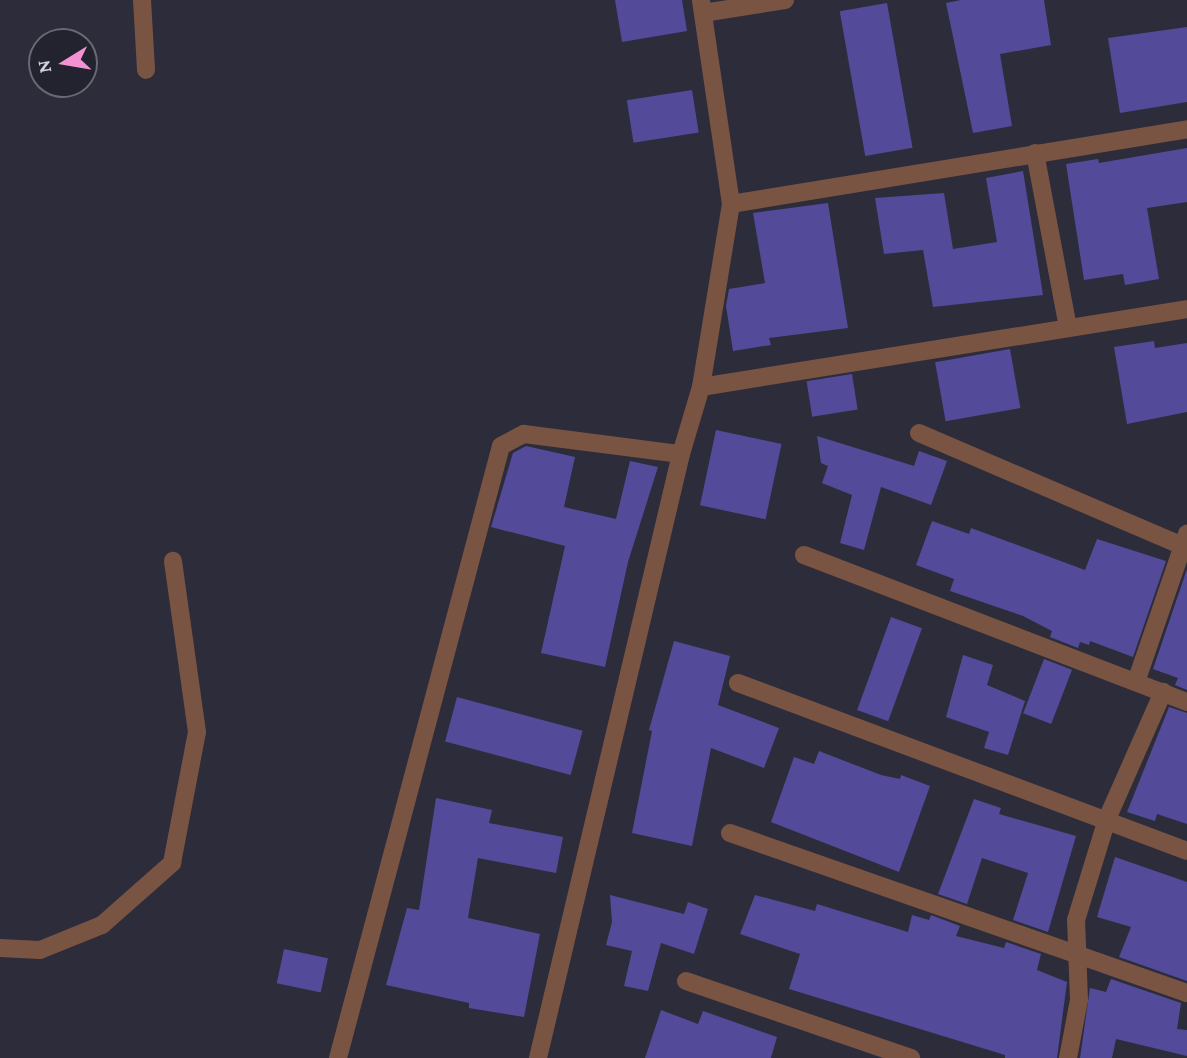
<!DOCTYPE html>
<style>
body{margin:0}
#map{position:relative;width:1187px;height:1058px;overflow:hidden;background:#2d2c3a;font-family:"Crimson Pro",serif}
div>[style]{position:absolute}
.building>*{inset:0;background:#534a9a;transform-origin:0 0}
.lane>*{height:18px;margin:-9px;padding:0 9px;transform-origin:9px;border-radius:9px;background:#7a5443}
.street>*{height:18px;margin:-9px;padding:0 9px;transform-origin:9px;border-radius:9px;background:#7a5443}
span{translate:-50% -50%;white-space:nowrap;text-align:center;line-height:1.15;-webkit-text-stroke:5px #232330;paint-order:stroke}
.north{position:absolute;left:28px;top:28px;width:70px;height:70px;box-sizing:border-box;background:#232330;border:2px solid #696974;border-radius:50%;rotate:259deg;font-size:19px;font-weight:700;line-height:28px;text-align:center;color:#d1d1da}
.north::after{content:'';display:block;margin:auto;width:24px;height:32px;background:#f491d3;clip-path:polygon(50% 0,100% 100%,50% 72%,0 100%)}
</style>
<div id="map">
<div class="building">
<i style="clip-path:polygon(615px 0,682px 0,687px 31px,622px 42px)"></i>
<i style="clip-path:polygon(961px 0,1044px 0,1051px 45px,1000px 54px,1012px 126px,973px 133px,946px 3px)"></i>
<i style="left:887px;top:3px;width:147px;height:48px;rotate:80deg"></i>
<i style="clip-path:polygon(1187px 27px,1187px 102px,1120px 113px,1108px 38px)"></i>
<i style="left:692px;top:90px;width:43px;height:66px;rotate:81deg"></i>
<i style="clip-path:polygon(1187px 148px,1187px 202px,1147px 208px,1159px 279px,1125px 285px,1123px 274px,1084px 280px,1066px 164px,1098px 159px,1099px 163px)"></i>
<i style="clip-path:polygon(1023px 171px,1043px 295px,933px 307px,923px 250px,884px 254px,875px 198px,944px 193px,953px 249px,997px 242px,986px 178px)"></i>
<i style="clip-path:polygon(828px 203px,848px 328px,769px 338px,771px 345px,733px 351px,726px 306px,729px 289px,765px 283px,753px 213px)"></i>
<i style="clip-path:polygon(1154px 341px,1155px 348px,1187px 343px,1187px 412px,1127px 424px,1114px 347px)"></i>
<i style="left:1010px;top:349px;width:60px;height:76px;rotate:80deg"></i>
<i style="left:852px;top:374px;width:36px;height:46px;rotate:81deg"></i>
<i style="left:716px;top:430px;width:67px;height:77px;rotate:12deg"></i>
<i style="clip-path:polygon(817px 436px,914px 466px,919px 451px,947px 461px,931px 505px,881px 487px,864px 550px,840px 543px,852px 495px,822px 483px,828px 466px,821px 463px)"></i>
<i style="clip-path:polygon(526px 446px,575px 457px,564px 507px,616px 519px,630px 461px,658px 467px,628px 562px,605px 667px,541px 653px,565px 546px,491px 527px,513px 453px)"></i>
<i style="clip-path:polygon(932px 521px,969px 534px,971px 528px,1085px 570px,1097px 539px,1166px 561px,1133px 657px,1090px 641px,1089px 645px,1080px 642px,1078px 648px,1050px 637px,1052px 631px,1023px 616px,950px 591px,954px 579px,916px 565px)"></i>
<i style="clip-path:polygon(1187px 569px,1187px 690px,1175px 685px,1178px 678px,1153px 669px)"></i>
<i style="left:891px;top:617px;width:33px;height:99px;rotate:20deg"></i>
<i style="clip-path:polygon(674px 641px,730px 656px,718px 705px,779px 728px,764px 768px,711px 748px,692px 846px,632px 833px,652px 731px,649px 730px)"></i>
<i style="clip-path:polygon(963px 655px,993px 665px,987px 685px,1025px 701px,1008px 755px,984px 748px,989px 732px,946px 717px)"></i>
<i style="left:1044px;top:659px;width:30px;height:58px;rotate:21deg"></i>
<i style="left:457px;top:697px;width:130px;height:46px;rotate:15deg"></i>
<i style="clip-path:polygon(1169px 707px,1187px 713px,1187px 824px,1157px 814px,1155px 821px,1127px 812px)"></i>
<i style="clip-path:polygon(819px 751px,881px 775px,900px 779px,901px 775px,930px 786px,899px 872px,771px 822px,794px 757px,814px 764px)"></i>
<i style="clip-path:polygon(436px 798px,492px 810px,489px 823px,563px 837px,556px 873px,478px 858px,468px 918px,540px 934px,524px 1017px,469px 1008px,469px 1003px,386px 985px,407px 908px,419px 910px)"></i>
<i style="clip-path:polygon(974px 799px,1001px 808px,999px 814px,1076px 836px,1048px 932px,1013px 920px,1028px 873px,982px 858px,967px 904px,938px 894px)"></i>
<i style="clip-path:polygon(1115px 857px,1187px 882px,1187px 981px,1119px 957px,1131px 927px,1097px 917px)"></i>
<i style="clip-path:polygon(610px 895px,684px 914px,688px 902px,708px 909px,694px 954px,661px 943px,648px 991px,624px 986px,632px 951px,606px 945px,612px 922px)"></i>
<i style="clip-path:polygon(755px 895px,815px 911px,817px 904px,908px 932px,912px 915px,929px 920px,931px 915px,960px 926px,956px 936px,1004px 948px,1006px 942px,1041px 954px,1037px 970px,1067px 982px,1057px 1058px,1005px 1058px,1005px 1055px,789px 989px,800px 954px,740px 934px)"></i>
<i style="left:284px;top:949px;width:45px;height:35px;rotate:12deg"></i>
<i style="clip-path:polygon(1111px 979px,1181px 1003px,1177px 1029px,1187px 1030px,1187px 1056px,1116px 1039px,1112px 1058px,1080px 1058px,1090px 988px,1106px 992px)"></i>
<i style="clip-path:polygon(661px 1010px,698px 1024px,703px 1011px,777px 1037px,771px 1058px,645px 1058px)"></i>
</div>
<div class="lane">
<i style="left:142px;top:0;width:70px;rotate:86.7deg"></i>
<i style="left:703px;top:13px;width:83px;rotate:-9deg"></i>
<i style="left:1035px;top:153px;width:178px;rotate:79.3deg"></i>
<i style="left:731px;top:204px;width:462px;rotate:-9.3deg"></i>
<i style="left:701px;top:387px;width:492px;rotate:-9.1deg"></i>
<i style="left:0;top:948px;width:40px;rotate:2.9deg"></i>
<i style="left:40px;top:950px;width:67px;rotate:-22deg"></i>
<i style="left:102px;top:925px;width:94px;rotate:-41.5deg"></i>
<i style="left:172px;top:863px;width:133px;rotate:-79.2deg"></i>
<i style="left:197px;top:732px;width:173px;rotate:-98deg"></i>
<i style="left:338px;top:1058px;width:633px;rotate:-75.09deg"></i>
<i style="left:501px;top:446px;width:26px;rotate:-28deg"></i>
<i style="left:524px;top:434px;width:158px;rotate:7.3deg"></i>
<i style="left:538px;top:1058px;width:621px;rotate:-76.68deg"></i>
<i style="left:681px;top:454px;width:70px;rotate:-73.4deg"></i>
<i style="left:701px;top:387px;width:185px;rotate:-80.7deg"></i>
<i style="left:731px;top:204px;width:206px;rotate:-98.4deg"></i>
</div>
<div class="street">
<i style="left:919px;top:433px;width:292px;rotate:23.2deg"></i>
<i style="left:804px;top:555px;width:410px;rotate:21deg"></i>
<i style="left:1136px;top:682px;width:157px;rotate:-71deg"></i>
<i style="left:738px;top:683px;width:479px;rotate:20.5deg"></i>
<i style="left:730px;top:833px;width:484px;rotate:19.3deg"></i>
<i style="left:686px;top:981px;width:238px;rotate:18.9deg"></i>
<i style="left:1068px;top:1058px;width:59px;rotate:-79.3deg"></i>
<i style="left:1079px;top:1000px;width:80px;rotate:-92.1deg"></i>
<i style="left:1076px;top:920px;width:106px;rotate:-72.9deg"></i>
<i style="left:1107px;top:819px;width:139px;rotate:-66.2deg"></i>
</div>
<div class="north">N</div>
</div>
